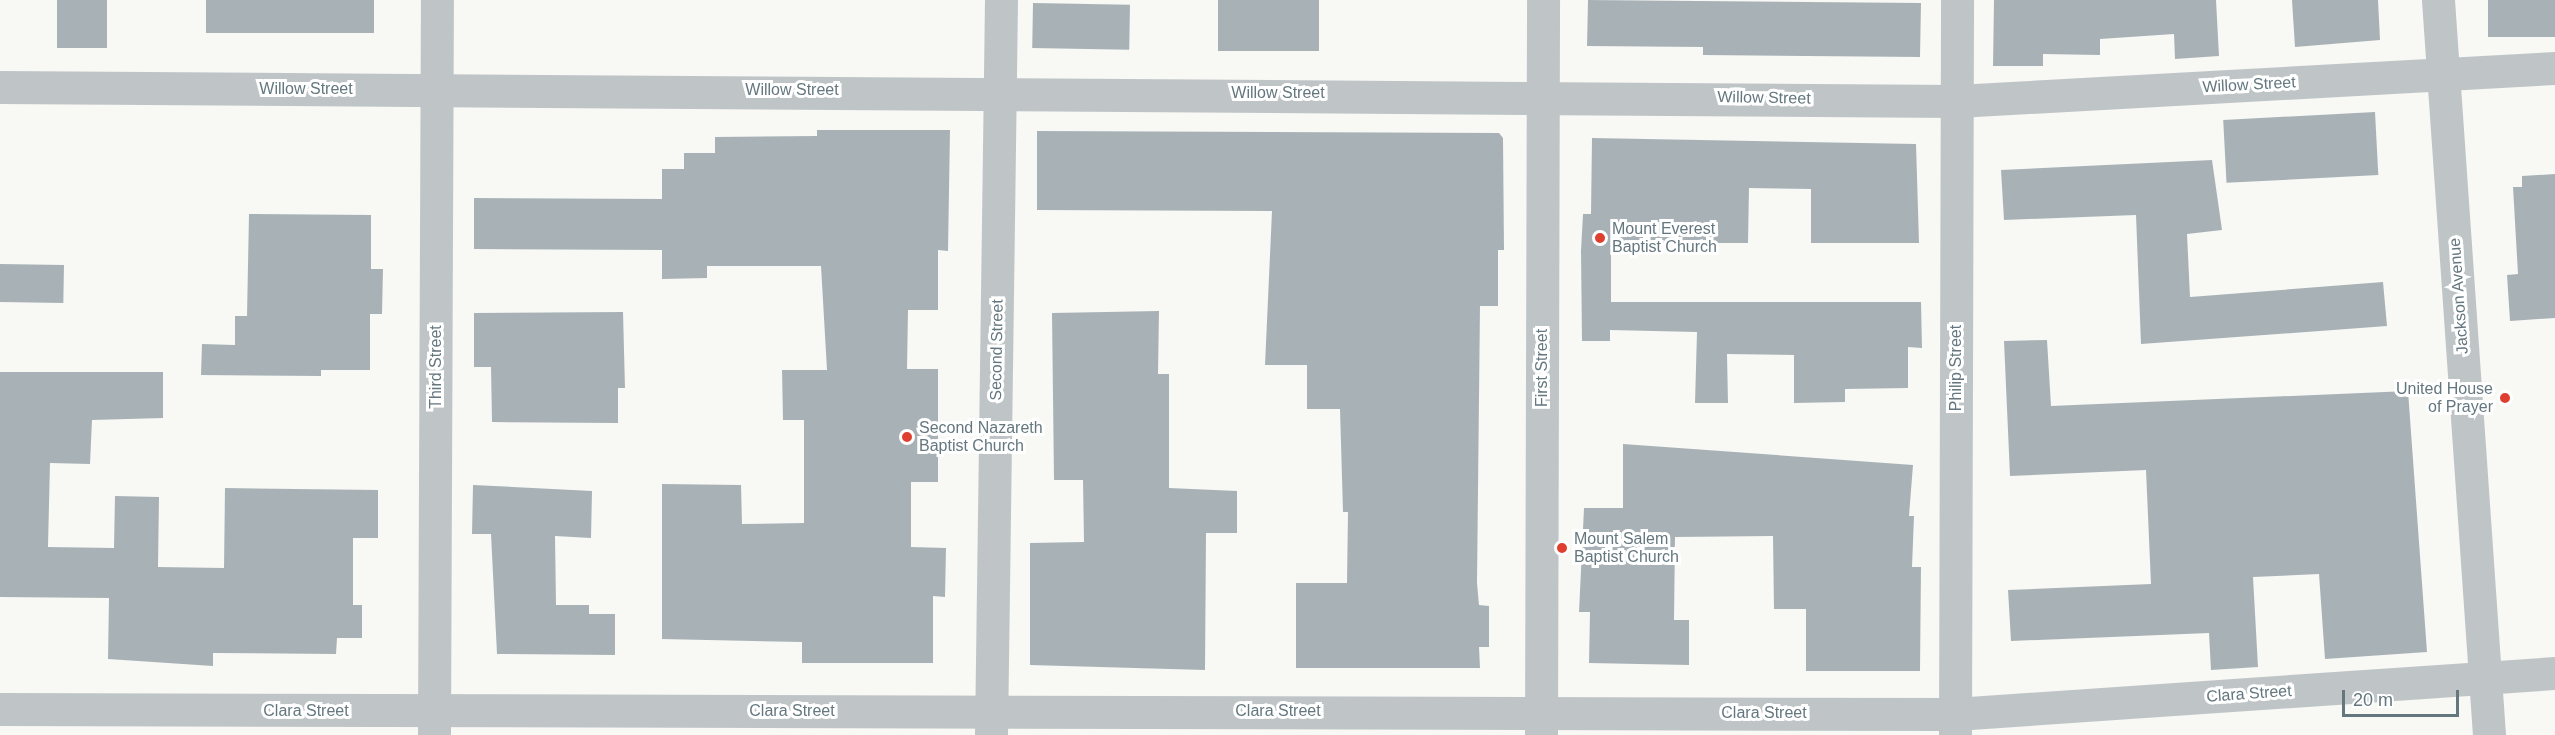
<!DOCTYPE html>
<style>
body{margin:0}
#map{position:relative;width:2555px;height:735px;overflow:hidden;background:#f8f8f5;font-family:Arial,sans-serif}
div>[style]{position:absolute}
.building>*{inset:0;background:#a8b2b6;transform-origin:0 0}
.minor>*{height:33px;margin:-16.5px;padding:0 16.5px;transform-origin:16.5px;border-radius:16.5px;background:#bfc5c7}
.dots>*{width:16px;height:16px;translate:-50% -50%;box-sizing:border-box;border:3px solid #fff;border-radius:50%}
span{translate:-50% -50%;white-space:nowrap;text-align:center;line-height:1.15;-webkit-text-stroke:6px #fff;paint-order:stroke}
.street-label{font-size:16px;color:#64777f}
.poi-label{font-size:16px;color:#64777f}
.left{translate:0 -50%;text-align:left}
.right{translate:-100% -50%;text-align:right}
.scale{position:absolute;left:2342px;top:690px;width:117px;height:27px;box-sizing:border-box;border:3px solid #64777f;border-top:0;padding-left:8px;font-size:18px;line-height:21px;white-space:nowrap;color:#64777f;-webkit-text-stroke:4px #fff;paint-order:stroke}
</style>
<div id="map">
<div class="building">
<i style="left:57px;top:0;width:50px;height:48px"></i>
<i style="left:206px;top:0;width:168px;height:33px"></i>
<i style="left:1218px;top:0;width:101px;height:51px"></i>
<i style="clip-path:polygon(1588px 0,1921px 3px,1920px 57px,1703px 55px,1703px 47px,1587px 46px)"></i>
<i style="clip-path:polygon(1994px 0,2216px 0,2219px 56px,2175px 59px,2174px 34px,2100px 39px,2100px 55px,2043px 54px,2043px 66px,1993px 66px)"></i>
<i style="clip-path:polygon(2292px 0,2378px 0,2380px 40px,2295px 47px)"></i>
<i style="left:2488px;top:0;width:67px;height:37px"></i>
<i style="left:1033px;top:3px;width:97px;height:45px;rotate:1deg"></i>
<i style="left:2375px;top:112px;width:63px;height:152px;rotate:87deg"></i>
<i style="clip-path:polygon(817px 130px,950px 130px,948px 251px,938px 250px,938px 310px,908px 310px,907px 369px,938px 369px,938px 482px,911px 482px,911px 547px,946px 548px,945px 597px,933px 596px,933px 663px,802px 663px,802px 642px,662px 639px,662px 484px,741px 485px,742px 524px,804px 523px,804px 420px,783px 420px,782px 370px,827px 370px,821px 266px,707px 266px,707px 278px,662px 279px,662px 250px,474px 249px,474px 198px,662px 199px,662px 169px,684px 169px,684px 153px,715px 153px,715px 137px,817px 136px)"></i>
<i style="clip-path:polygon(1037px 131px,1499px 133px,1503px 138px,1504px 250px,1498px 250px,1498px 306px,1480px 306px,1477px 583px,1479px 605px,1489px 606px,1489px 647px,1479px 647px,1480px 668px,1296px 668px,1296px 583px,1347px 583px,1348px 512px,1343px 512px,1340px 409px,1307px 409px,1307px 365px,1265px 365px,1272px 211px,1037px 210px)"></i>
<i style="clip-path:polygon(1592px 138px,1916px 144px,1919px 243px,1811px 243px,1811px 189px,1749px 188px,1748px 243px,1611px 243px,1611px 302px,1921px 302px,1922px 348px,1908px 347px,1908px 388px,1845px 389px,1845px 402px,1794px 403px,1794px 355px,1727px 354px,1728px 403px,1695px 403px,1697px 332px,1610px 330px,1610px 341px,1582px 341px,1581px 251px,1583px 214px,1591px 214px)"></i>
<i style="clip-path:polygon(2212px 160px,2222px 230px,2187px 234px,2190px 297px,2383px 282px,2387px 326px,2141px 344px,2136px 215px,2004px 220px,2001px 170px)"></i>
<i style="clip-path:polygon(2555px 174px,2555px 318px,2510px 321px,2507px 275px,2518px 274px,2513px 187px,2522px 187px,2522px 176px)"></i>
<i style="clip-path:polygon(249px 214px,371px 215px,371px 269px,383px 269px,382px 314px,370px 314px,370px 370px,321px 370px,321px 376px,201px 375px,202px 344px,235px 345px,235px 316px,247px 316px)"></i>
<i style="left:0;top:264px;width:64px;height:38px;rotate:1deg"></i>
<i style="clip-path:polygon(1159px 311px,1158px 374px,1169px 374px,1169px 488px,1237px 491px,1237px 533px,1206px 533px,1205px 670px,1030px 665px,1030px 543px,1084px 542px,1083px 480px,1054px 480px,1052px 313px)"></i>
<i style="clip-path:polygon(623px 312px,625px 388px,618px 388px,618px 423px,492px 422px,491px 367px,474px 367px,474px 313px)"></i>
<i style="clip-path:polygon(2047px 340px,2051px 406px,2408px 391px,2427px 652px,2325px 659px,2319px 574px,2253px 577px,2258px 667px,2211px 670px,2209px 633px,2011px 641px,2008px 590px,2151px 584px,2146px 470px,2010px 476px,2004px 341px)"></i>
<i style="clip-path:polygon(0 372px,163px 372px,163px 418px,92px 420px,90px 464px,50px 463px,48px 547px,114px 548px,115px 496px,159px 497px,158px 567px,224px 568px,225px 488px,378px 490px,378px 538px,353px 538px,353px 605px,362px 605px,362px 638px,337px 638px,336px 654px,213px 653px,213px 666px,108px 659px,109px 598px,0 597px)"></i>
<i style="clip-path:polygon(1623px 444px,1913px 465px,1909px 516px,1914px 516px,1912px 567px,1921px 567px,1920px 671px,1806px 671px,1806px 609px,1774px 609px,1773px 536px,1675px 537px,1674px 620px,1689px 620px,1689px 665px,1589px 663px,1590px 612px,1579px 612px,1584px 508px,1623px 508px)"></i>
<i style="clip-path:polygon(473px 485px,592px 491px,591px 538px,555px 536px,556px 605px,589px 605px,589px 614px,615px 614px,615px 655px,497px 654px,491px 534px,472px 534px)"></i>
</div>
<div class="minor">
<i style="left:2438px;top:0;width:737px;rotate:86.03deg"></i>
<i style="left:0;top:87px;width:1957px;rotate:0.41deg"></i>
<i style="left:1957px;top:101px;width:599px;rotate:-3.16deg"></i>
<i style="left:0;top:709px;width:1955px;rotate:0.15deg"></i>
<i style="left:1955px;top:714px;width:601px;rotate:-3.91deg"></i>
<i style="left:434px;top:733px;width:733px;rotate:-89.77deg"></i>
<i style="left:991px;top:735px;width:735px;rotate:-89.22deg"></i>
<i style="left:1541px;top:735px;width:735px;rotate:-89.84deg"></i>
<i style="left:1955px;top:735px;width:735px;rotate:-89.84deg"></i>
</div>
<div class="dots">
<i style="left:1600px;top:238px;background:#de3f2f"></i>
<i style="left:2505px;top:398px;background:#de3f2f"></i>
<i style="left:907px;top:437px;background:#de3f2f"></i>
<i style="left:1562px;top:548px;background:#de3f2f"></i>
</div>
<div class="street-label">
<span style="left:2249px;top:85px;rotate:-3deg">Willow Street</span>
<span style="left:306px;top:89px">Willow Street</span>
<span style="left:792px;top:90px">Willow Street</span>
<span style="left:1278px;top:93px">Willow Street</span>
<span style="left:1764px;top:98px;rotate:1deg">Willow Street</span>
<span style="left:2459px;top:296px;rotate:-94deg">Jackson Avenue</span>
<span style="left:997px;top:350px;rotate:-89deg">Second Street</span>
<span style="left:436px;top:367px;rotate:-90deg">Third Street</span>
<span style="left:1542px;top:368px;rotate:-90deg">First Street</span>
<span style="left:1956px;top:368px;rotate:-90deg">Philip Street</span>
<span style="left:2249px;top:694px;rotate:-4deg">Clara Street</span>
<span style="left:306px;top:711px">Clara Street</span>
<span style="left:792px;top:711px">Clara Street</span>
<span style="left:1278px;top:711px">Clara Street</span>
<span style="left:1764px;top:713px">Clara Street</span>
</div>
<div class="poi-label">
<span class="left" style="left:1612px;top:238px">Mount Everest<br>Baptist Church</span>
<span class="right" style="left:2493px;top:398px">United House<br>of Prayer</span>
<span class="left" style="left:919px;top:437px">Second Nazareth<br>Baptist Church</span>
<span class="left" style="left:1574px;top:548px">Mount Salem<br>Baptist Church</span>
</div>
<div class="scale">20 m</div>
</div>
